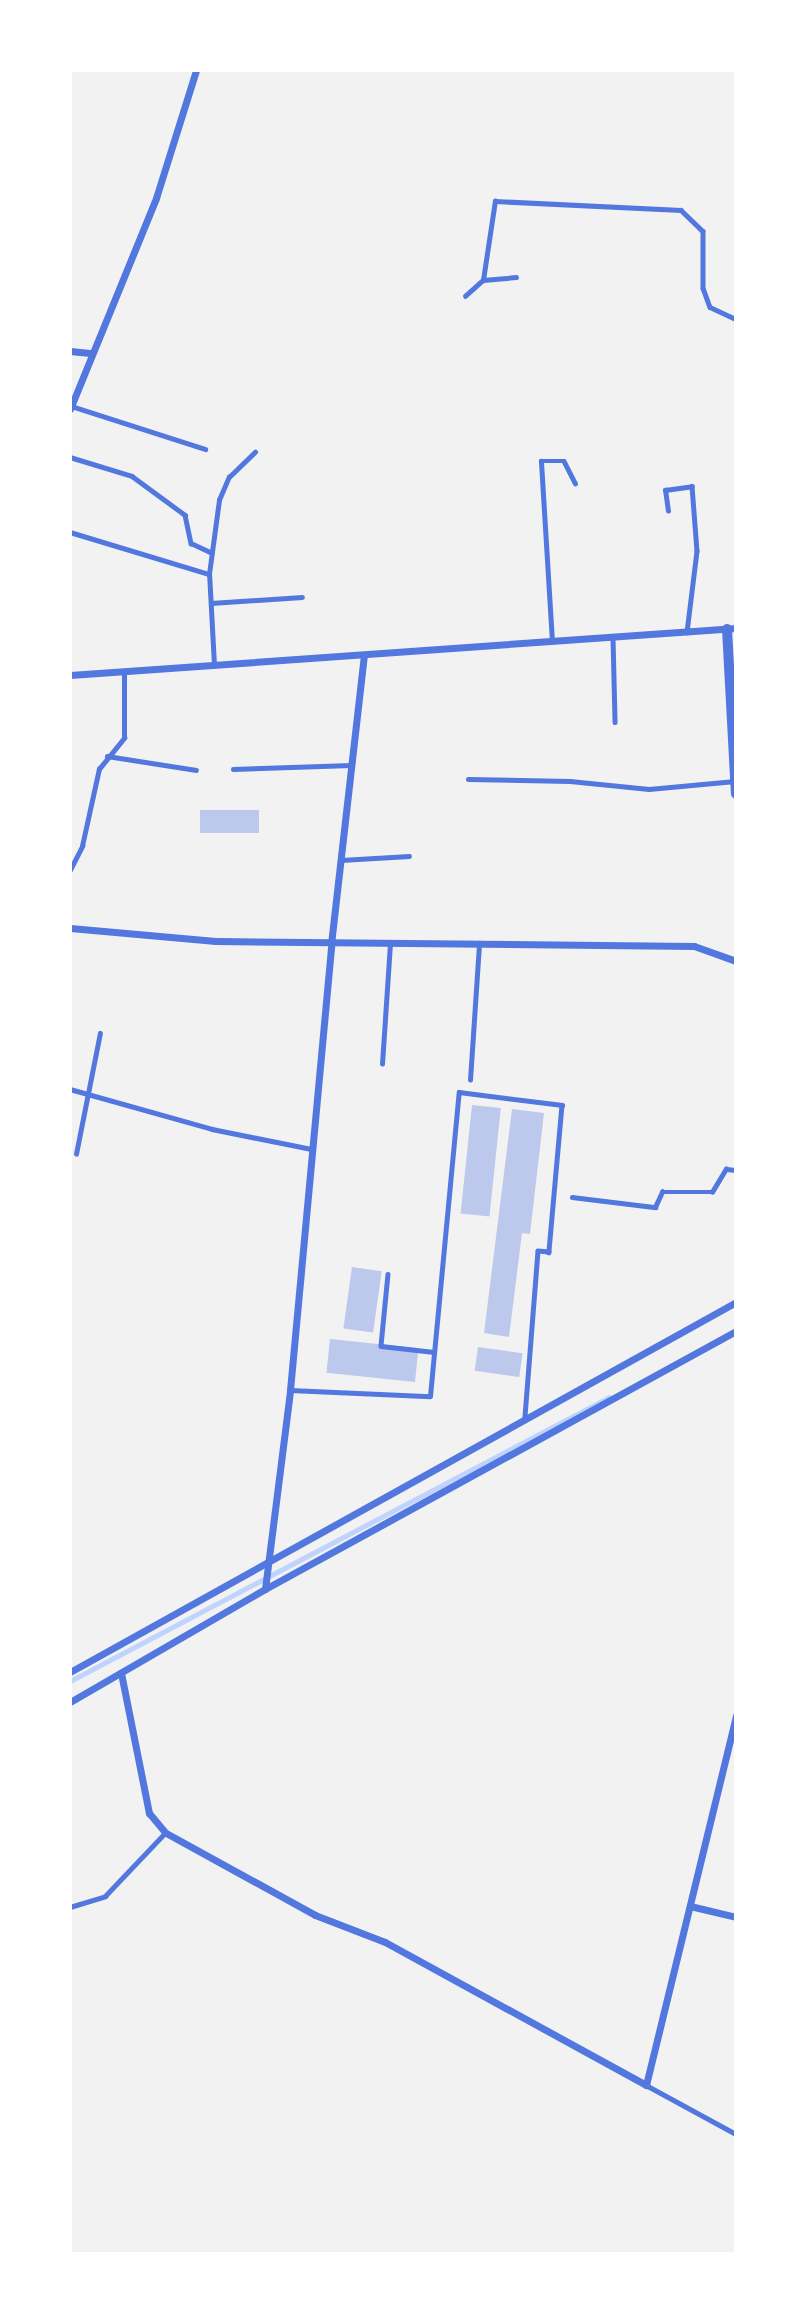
<!DOCTYPE html>
<style>
body{margin:0}
#map{position:relative;width:806px;height:2324px;overflow:hidden;background:#f2f2f2;font-family:"Work Sans",sans-serif}
div>[style]{position:absolute}
.stream>*{height:5px;margin:-2.5px;padding:0 2.5px;transform-origin:2.5px;border-radius:2.5px;background:#bfd3fe}
.building>*{inset:0;background:#bdc9ec;transform-origin:0 0}
.service>*{height:4.5px;margin:-2.25px;padding:0 2.25px;transform-origin:2.25px;border-radius:2.25px;background:#5277de}
.minor>*{height:7px;margin:-3.5px;padding:0 3.5px;transform-origin:3.5px;border-radius:3.5px;background:#5277de}
.tertiary>*{height:10px;margin:-5px;padding:0 5px;transform-origin:5px;border-radius:5px;background:#5277de}
span{translate:-50% -50%;white-space:nowrap;text-align:center;line-height:1.15;-webkit-text-stroke:6px #fff;paint-order:stroke}
.frame{position:absolute;inset:0;border:72px solid #fff;pointer-events:none}
</style>
<div id="map">
<div class="stream">
<i style="left:70px;top:1681px;width:609px;rotate:-27.78deg"></i>
</div>
<div class="building">
<i style="left:200px;top:810px;width:59px;height:23px"></i>
<i style="left:472px;top:1105px;width:29px;height:109px;rotate:6deg"></i>
<i style="clip-path:polygon(512px 1109px,544px 1113px,530px 1234px,522px 1233px,509px 1337px,484px 1333px)"></i>
<i style="left:352px;top:1267px;width:30px;height:62px;rotate:8deg"></i>
<i style="left:330px;top:1339px;width:89px;height:34px;rotate:6deg"></i>
<i style="left:478px;top:1347px;width:45px;height:24px;rotate:8deg"></i>
</div>
<div class="service">
<i style="left:483px;top:280px;width:33px;rotate:-5deg"></i>
<i style="left:465px;top:296px;width:24px;rotate:-42deg"></i>
<i style="left:483px;top:280px;width:80px;rotate:-81.4deg"></i>
<i style="left:495px;top:201px;width:186px;rotate:2.8deg"></i>
<i style="left:681px;top:210px;width:30px;rotate:44deg"></i>
<i style="left:703px;top:231px;width:57px;rotate:90deg"></i>
<i style="left:703px;top:288px;width:20px;rotate:70deg"></i>
<i style="left:710px;top:307px;width:29px;rotate:25deg"></i>
<i style="left:71px;top:406px;width:141px;rotate:17.8deg"></i>
<i style="left:70px;top:457px;width:65px;rotate:17deg"></i>
<i style="left:132px;top:476px;width:66px;rotate:36.3deg"></i>
<i style="left:185px;top:515px;width:29px;rotate:78deg"></i>
<i style="left:191px;top:543px;width:23px;rotate:25deg"></i>
<i style="left:668px;top:511px;width:21px;rotate:-98deg"></i>
<i style="left:665px;top:490px;width:27px;rotate:-8deg"></i>
<i style="left:692px;top:486px;width:65px;rotate:85.6deg"></i>
<i style="left:697px;top:551px;width:82px;rotate:97deg"></i>
<i style="left:70px;top:532px;width:145px;rotate:16.8deg"></i>
<i style="left:211px;top:603px;width:91px;rotate:-3.8deg"></i>
<i style="left:613px;top:638px;width:84px;rotate:88.6deg"></i>
<i style="left:552px;top:642px;width:181px;rotate:-93.5deg"></i>
<i style="left:541px;top:461px;width:23px"></i>
<i style="left:564px;top:461px;width:25px;rotate:63deg"></i>
<i style="left:214px;top:665px;width:91px;rotate:-93.1deg"></i>
<i style="left:209px;top:574px;width:75px;rotate:-82.3deg"></i>
<i style="left:219px;top:500px;width:25px;rotate:-67deg"></i>
<i style="left:229px;top:477px;width:36px;rotate:-44deg"></i>
<i style="left:107px;top:756px;width:90px;rotate:8.9deg"></i>
<i style="left:233px;top:769px;width:118px;rotate:-1.9deg"></i>
<i style="left:468px;top:779px;width:102px;rotate:1.1deg"></i>
<i style="left:570px;top:781px;width:79px;rotate:5.8deg"></i>
<i style="left:649px;top:789px;width:86px;rotate:-5.3deg"></i>
<i style="left:341px;top:860px;width:68px;rotate:-3.4deg"></i>
<i style="left:70px;top:870px;width:27px;rotate:-63deg"></i>
<i style="left:82px;top:846px;width:79px;rotate:-77.6deg"></i>
<i style="left:99px;top:769px;width:40px;rotate:-51deg"></i>
<i style="left:124px;top:738px;width:66px;rotate:-90deg"></i>
<i style="left:382px;top:1064px;width:121px;rotate:-86.2deg"></i>
<i style="left:470px;top:1080px;width:137px;rotate:-86.2deg"></i>
<i style="left:70px;top:1089px;width:148px;rotate:15.7deg"></i>
<i style="left:212px;top:1129px;width:101px;rotate:11.4deg"></i>
<i style="left:76px;top:1154px;width:123px;rotate:-78.8deg"></i>
<i style="left:572px;top:1197px;width:84px;rotate:6.9deg"></i>
<i style="left:655px;top:1207px;width:17px;rotate:-65deg"></i>
<i style="left:662px;top:1192px;width:50px"></i>
<i style="left:712px;top:1192px;width:27px;rotate:-59deg"></i>
<i style="left:726px;top:1169px;width:10px;rotate:6deg"></i>
<i style="left:388px;top:1274px;width:72px;rotate:95.6deg"></i>
<i style="left:381px;top:1346px;width:53px;rotate:6.5deg"></i>
<i style="left:290px;top:1390px;width:140px;rotate:2.5deg"></i>
<i style="left:430px;top:1396px;width:305px;rotate:-84.6deg"></i>
<i style="left:459px;top:1092px;width:104px;rotate:7.2deg"></i>
<i style="left:562px;top:1105px;width:148px;rotate:95.1deg"></i>
<i style="left:549px;top:1252px;width:11px;rotate:-175deg"></i>
<i style="left:538px;top:1251px;width:167px;rotate:94.5deg"></i>
<i style="left:70px;top:1907px;width:37px;rotate:-17deg"></i>
<i style="left:105px;top:1896px;width:87px;rotate:-46.4deg"></i>
<i style="left:646px;top:2085px;width:102px;rotate:28.6deg"></i>
</div>
<div class="minor">
<i style="left:70px;top:351px;width:20px;rotate:6deg"></i>
<i style="left:70px;top:409px;width:228px;rotate:-67.8deg"></i>
<i style="left:156px;top:198px;width:134px;rotate:-72.6deg"></i>
<i style="left:70px;top:675px;width:668px;rotate:-4.04deg"></i>
<i style="left:70px;top:928px;width:146px;rotate:5.1deg"></i>
<i style="left:215px;top:941px;width:479px;rotate:0.6deg"></i>
<i style="left:694px;top:946px;width:45px;rotate:19.7deg"></i>
<i style="left:265px;top:1589px;width:201px;rotate:-82.8deg"></i>
<i style="left:290px;top:1390px;width:448px;rotate:-84.7deg"></i>
<i style="left:331px;top:944px;width:290px;rotate:-83.5deg"></i>
<i style="left:70px;top:1672px;width:762px;rotate:-29.05deg"></i>
<i style="left:121px;top:1673px;width:143px;rotate:78.7deg"></i>
<i style="left:149px;top:1813px;width:26px;rotate:50deg"></i>
<i style="left:166px;top:1833px;width:170px;rotate:28.8deg"></i>
<i style="left:315px;top:1915px;width:75px;rotate:21.1deg"></i>
<i style="left:385px;top:1942px;width:298px;rotate:28.7deg"></i>
<i style="left:646px;top:2085px;width:381px;rotate:-76.3deg"></i>
<i style="left:70px;top:1702px;width:225px;rotate:-30.1deg"></i>
<i style="left:265px;top:1589px;width:537px;rotate:-28.71deg"></i>
<i style="left:690px;top:1906px;width:47px;rotate:13.4deg"></i>
</div>
<div class="tertiary">
<i style="left:727px;top:629px;width:165px;rotate:86.9deg"></i>
</div>
<div class="frame"></div>
</div>
